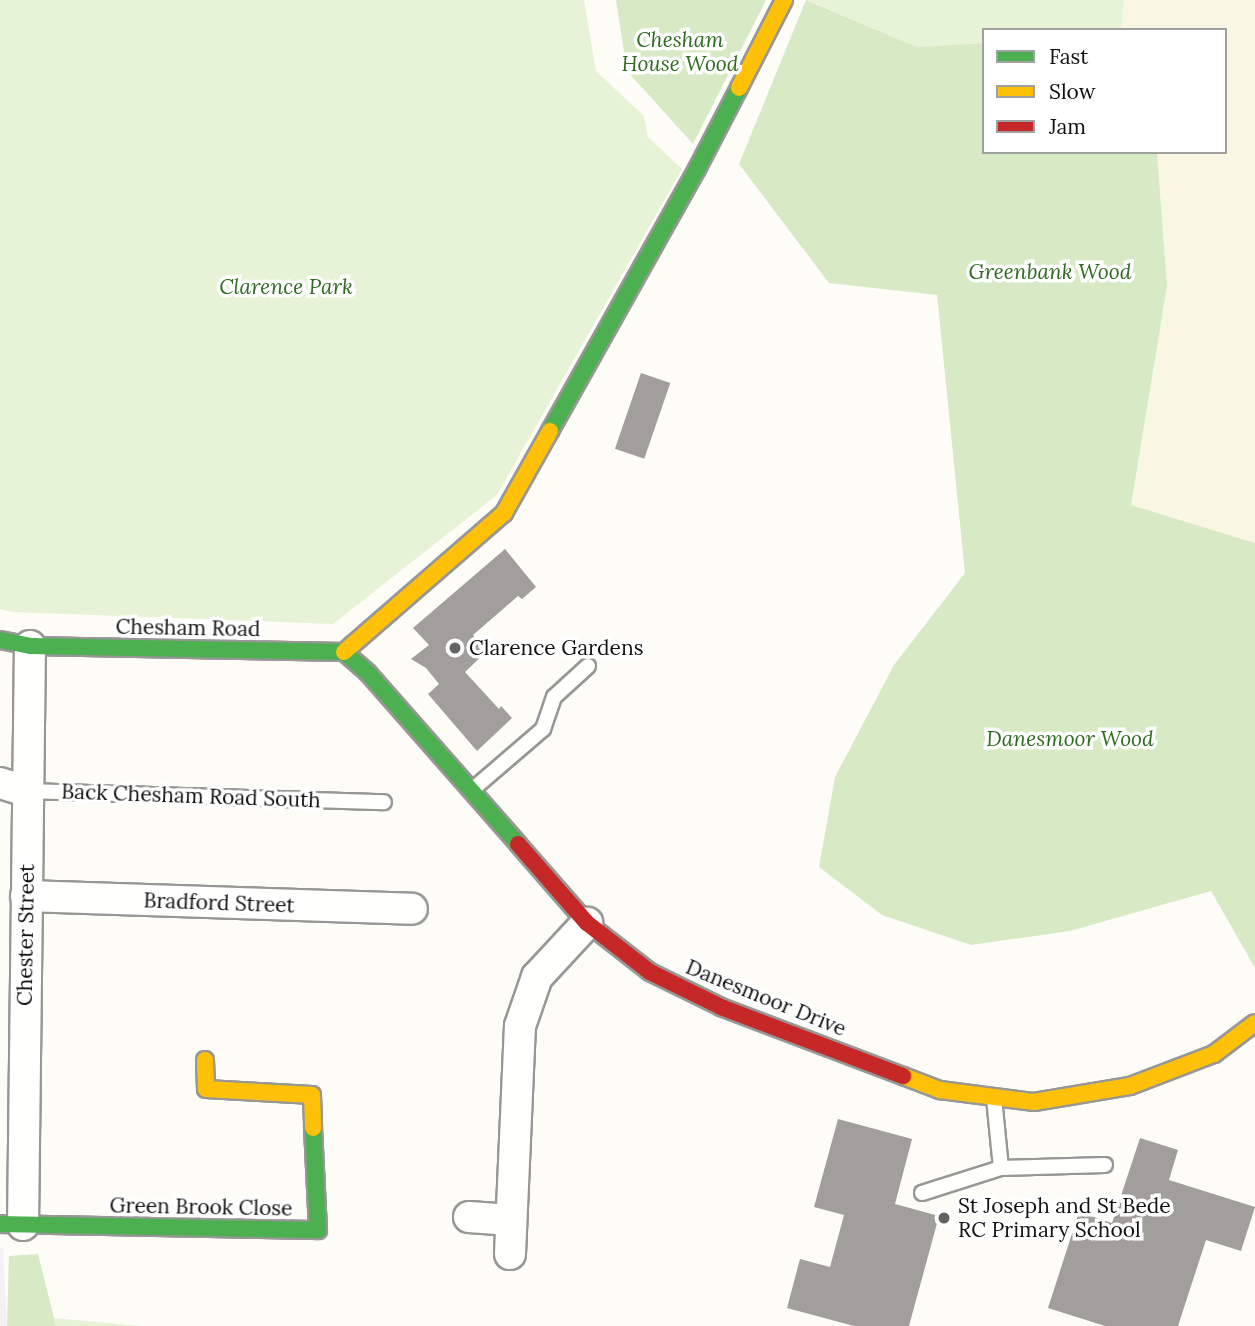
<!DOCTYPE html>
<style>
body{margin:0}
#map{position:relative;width:1255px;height:1326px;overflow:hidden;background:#fdfcf7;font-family:Lora,serif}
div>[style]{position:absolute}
.industrial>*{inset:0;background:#f5f0f3}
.farmland>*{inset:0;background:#f9f7e4}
.green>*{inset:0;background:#e7f3d7}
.forest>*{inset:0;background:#d8eac5}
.building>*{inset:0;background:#a19f9c;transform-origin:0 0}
.roads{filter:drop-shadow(2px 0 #979795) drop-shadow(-2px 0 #979795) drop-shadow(0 2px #979795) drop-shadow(0 -2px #979795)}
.lane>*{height:14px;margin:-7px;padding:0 7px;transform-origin:7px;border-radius:7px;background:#fffffe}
.street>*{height:30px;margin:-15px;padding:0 15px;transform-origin:15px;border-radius:15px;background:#fffffe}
.fast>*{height:16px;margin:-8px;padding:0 8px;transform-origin:8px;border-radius:8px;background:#4caf50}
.slow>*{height:16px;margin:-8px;padding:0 8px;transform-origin:8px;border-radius:8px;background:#ffc107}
.jam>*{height:16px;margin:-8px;padding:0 8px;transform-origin:8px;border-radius:8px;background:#c62828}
.dots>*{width:19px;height:19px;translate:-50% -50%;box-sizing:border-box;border:4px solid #fff;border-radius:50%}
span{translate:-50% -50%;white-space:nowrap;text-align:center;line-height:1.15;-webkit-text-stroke:7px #fff;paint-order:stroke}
.park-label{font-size:21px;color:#2f6b1f;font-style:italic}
.street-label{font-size:21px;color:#111}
.poi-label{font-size:21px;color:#111}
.left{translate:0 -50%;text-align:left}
.legend{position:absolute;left:982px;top:28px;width:245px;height:126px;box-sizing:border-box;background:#fff;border:2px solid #a0a0a0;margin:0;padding:9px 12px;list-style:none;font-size:21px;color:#111}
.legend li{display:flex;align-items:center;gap:14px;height:35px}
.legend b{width:35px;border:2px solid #a0a0a0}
</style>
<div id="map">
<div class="industrial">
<i style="clip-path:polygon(0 1248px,3px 1248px,7px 1326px,0 1326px)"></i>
</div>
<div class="farmland">
<i style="clip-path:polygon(1124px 0,1255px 0,1255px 543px,1131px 505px,1167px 286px,1157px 152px,1225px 152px,1225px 30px,1121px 30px)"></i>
</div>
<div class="green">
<i style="clip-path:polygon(0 0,584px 0,596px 71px,644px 116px,648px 137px,682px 169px,497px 495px,333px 624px,13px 612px,0 609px)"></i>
<i style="clip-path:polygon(807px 0,1124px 0,1121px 30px,984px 30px,984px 43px,917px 47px)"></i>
<i style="clip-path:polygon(54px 1318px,140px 1326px,56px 1326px)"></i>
</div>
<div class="forest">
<i style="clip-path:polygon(616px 0,766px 0,693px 144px,627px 71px)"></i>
<i style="clip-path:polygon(806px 0,917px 47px,984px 43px,984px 152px,1157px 152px,1167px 286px,1131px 505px,1255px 543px,1255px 968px,1211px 891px,1070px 931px,971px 945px,882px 915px,819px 867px,835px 777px,894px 665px,965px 573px,937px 295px,829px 283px,739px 164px)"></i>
<i style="clip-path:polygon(38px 1254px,56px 1326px,7px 1326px,9px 1256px)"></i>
</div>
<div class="building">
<i style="left:641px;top:373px;width:31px;height:80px;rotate:19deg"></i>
<i style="clip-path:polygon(505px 549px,536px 587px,522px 599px,518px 596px,473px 635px,487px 651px,465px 672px,499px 709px,501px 706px,512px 718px,477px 751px,428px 694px,439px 684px,426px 668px,411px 659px,429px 645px,413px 628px)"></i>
<i style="clip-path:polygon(838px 1119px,912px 1139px,895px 1204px,939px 1216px,909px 1326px,854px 1326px,787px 1308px,800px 1259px,830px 1267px,844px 1215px,814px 1207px)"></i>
<i style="clip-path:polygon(1140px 1138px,1178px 1150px,1169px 1180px,1255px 1207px,1241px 1251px,1206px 1240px,1178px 1326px,1105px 1326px,1048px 1308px,1079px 1212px,1112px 1223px)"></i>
</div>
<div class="roads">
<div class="lane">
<i style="left:472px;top:790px;width:94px;rotate:-40.7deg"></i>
<i style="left:543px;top:729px;width:34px;rotate:-71deg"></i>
<i style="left:554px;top:697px;width:46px;rotate:-42.4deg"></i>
<i style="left:27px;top:791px;width:357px;rotate:1.8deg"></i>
<i style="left:994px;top:1098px;width:70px;rotate:84.3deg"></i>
<i style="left:922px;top:1193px;width:83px;rotate:-17.6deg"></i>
<i style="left:1001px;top:1168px;width:104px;rotate:-1.7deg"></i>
</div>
<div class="street">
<i style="left:0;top:783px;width:28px;rotate:17deg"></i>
<i style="left:26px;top:896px;width:386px;rotate:1.9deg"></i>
<i style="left:469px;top:1217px;width:42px;rotate:4.1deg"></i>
<i style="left:23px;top:1225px;width:579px;rotate:-89.31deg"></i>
<i style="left:510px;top:1254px;width:228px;rotate:-87.5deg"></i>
<i style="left:520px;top:1026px;width:52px;rotate:-70.9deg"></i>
<i style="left:537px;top:977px;width:74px;rotate:-47.2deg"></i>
</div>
<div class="fast">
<i style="left:550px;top:431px;width:300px;rotate:-60.7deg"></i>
<i style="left:697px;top:169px;width:91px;rotate:-62.6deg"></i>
<i style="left:0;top:640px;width:31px;rotate:11deg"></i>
<i style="left:30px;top:646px;width:314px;rotate:1.1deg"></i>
<i style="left:344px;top:652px;width:32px;rotate:41deg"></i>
<i style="left:368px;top:673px;width:227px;rotate:48.7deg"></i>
<i style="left:0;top:1224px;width:318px;rotate:1.1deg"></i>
<i style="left:318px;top:1230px;width:102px;rotate:-92.8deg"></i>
</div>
<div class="slow">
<i style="left:739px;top:88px;width:99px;rotate:-62.9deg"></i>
<i style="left:344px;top:652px;width:212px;rotate:-41deg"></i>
<i style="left:504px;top:513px;width:94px;rotate:-60.7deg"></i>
<i style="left:205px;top:1060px;width:29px;rotate:88deg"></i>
<i style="left:206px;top:1089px;width:106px;rotate:3.2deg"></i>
<i style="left:312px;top:1095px;width:33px;rotate:88deg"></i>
<i style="left:903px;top:1076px;width:40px;rotate:21deg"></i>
<i style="left:940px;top:1090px;width:95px;rotate:7.3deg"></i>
<i style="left:1034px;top:1102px;width:97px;rotate:-9.5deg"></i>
<i style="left:1130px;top:1086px;width:90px;rotate:-20.9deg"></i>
<i style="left:1214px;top:1054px;width:51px;rotate:-37.1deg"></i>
</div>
<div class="jam">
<i style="left:518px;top:844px;width:105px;rotate:48.9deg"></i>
<i style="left:587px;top:923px;width:80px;rotate:37.9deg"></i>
<i style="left:650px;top:972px;width:79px;rotate:26.2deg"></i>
<i style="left:721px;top:1007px;width:195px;rotate:20.8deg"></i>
</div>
</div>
<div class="dots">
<i style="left:455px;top:648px;background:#646362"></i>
<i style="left:944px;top:1218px;background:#646362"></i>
</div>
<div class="park-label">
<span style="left:680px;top:52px">Chesham<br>House Wood</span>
<span style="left:1050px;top:272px">Greenbank Wood</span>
<span style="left:286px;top:287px">Clarence Park</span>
<span style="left:1070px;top:739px">Danesmoor Wood</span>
</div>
<div class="street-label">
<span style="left:188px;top:628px;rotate:1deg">Chesham Road</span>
<span style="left:191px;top:796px;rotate:2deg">Back Chesham Road South</span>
<span style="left:219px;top:903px;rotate:2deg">Bradford Street</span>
<span style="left:26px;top:935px;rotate:-89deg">Chester Street</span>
<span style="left:766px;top:998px;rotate:22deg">Danesmoor Drive</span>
<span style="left:201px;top:1207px;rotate:1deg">Green Brook Close</span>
</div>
<div class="poi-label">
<span class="left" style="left:469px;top:648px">Clarence Gardens</span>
<span class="left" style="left:958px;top:1218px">St Joseph and St Bede<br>RC Primary School</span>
</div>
<ul class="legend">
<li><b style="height:9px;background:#4caf50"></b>Fast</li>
<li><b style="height:9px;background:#ffc107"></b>Slow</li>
<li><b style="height:9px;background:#c62828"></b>Jam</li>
</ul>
</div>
